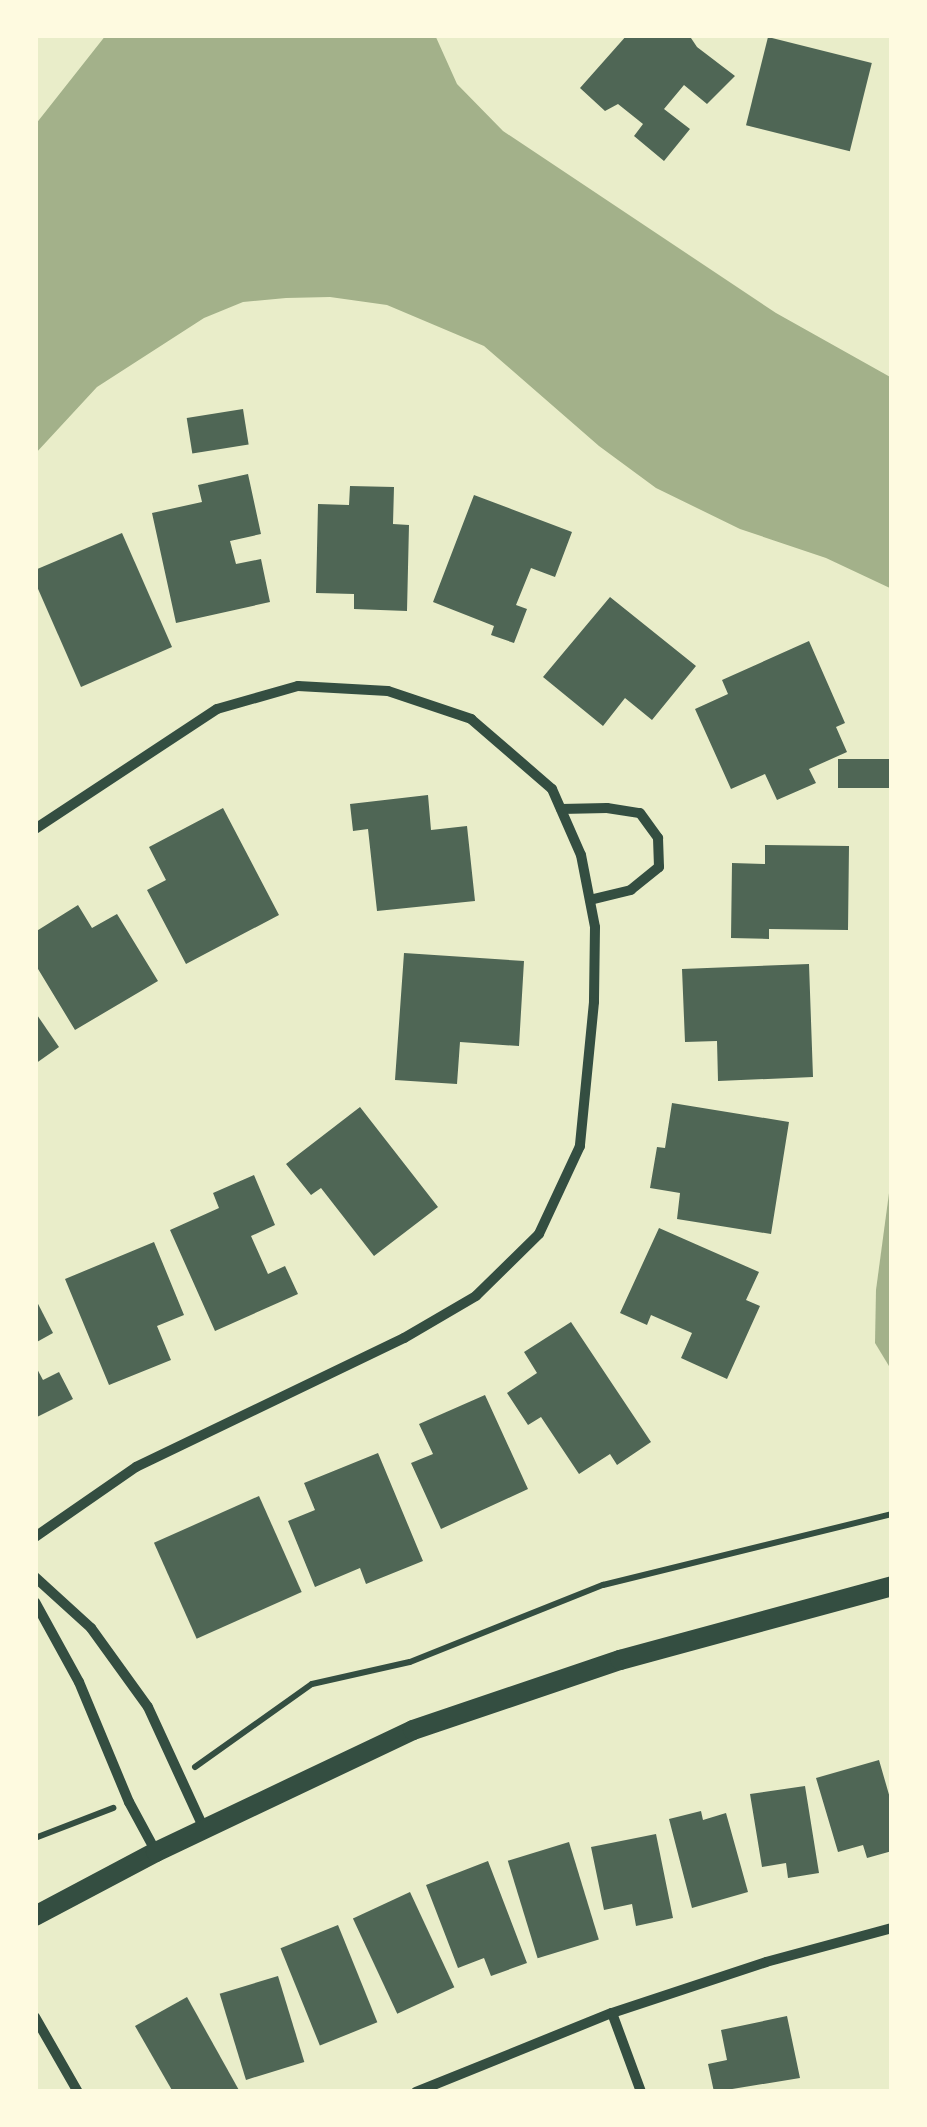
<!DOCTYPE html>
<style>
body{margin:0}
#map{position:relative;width:927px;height:2127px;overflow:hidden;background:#e9edc9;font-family:"Public Sans",sans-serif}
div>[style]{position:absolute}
.water>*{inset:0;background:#a3b18a}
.building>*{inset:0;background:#4f6655;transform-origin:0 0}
.path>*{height:6px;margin:-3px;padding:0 3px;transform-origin:3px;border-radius:3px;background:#344e41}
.minor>*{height:10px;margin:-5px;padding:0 5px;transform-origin:5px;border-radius:5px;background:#344e41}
.secondary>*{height:20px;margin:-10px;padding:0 10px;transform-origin:10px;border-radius:10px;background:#344e41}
span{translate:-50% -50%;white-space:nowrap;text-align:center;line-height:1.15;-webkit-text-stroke:10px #fefae0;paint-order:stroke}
.frame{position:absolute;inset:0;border:38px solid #fefae0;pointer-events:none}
</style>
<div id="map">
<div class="water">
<i style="clip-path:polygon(106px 35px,435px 35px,457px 84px,503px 131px,776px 313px,892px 378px,892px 589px,826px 558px,740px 529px,656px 488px,599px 446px,484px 346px,387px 305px,330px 297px,286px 298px,243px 302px,204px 318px,97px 387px,35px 454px,35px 125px)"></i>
<i style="clip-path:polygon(892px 1171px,892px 1371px,875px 1343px,876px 1290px)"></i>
</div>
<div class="building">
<i style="clip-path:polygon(627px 35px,689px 35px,697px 47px,735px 76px,707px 104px,684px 85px,664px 109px,690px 129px,664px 161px,634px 136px,643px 124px,618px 104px,605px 111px,580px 88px)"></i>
<i style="left:768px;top:37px;width:107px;height:91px;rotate:14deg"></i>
<i style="left:243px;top:409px;width:36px;height:57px;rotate:81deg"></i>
<i style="clip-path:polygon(248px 474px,261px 534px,230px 541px,236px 564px,261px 559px,270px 602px,176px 623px,152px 513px,202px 502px,198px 485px)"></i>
<i style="clip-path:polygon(350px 486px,394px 487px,393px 524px,409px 525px,407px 611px,354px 609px,354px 594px,316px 593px,318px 504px,349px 505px)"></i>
<i style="clip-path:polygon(474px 495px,572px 532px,555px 577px,531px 568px,516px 605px,527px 609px,514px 643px,491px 635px,494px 626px,433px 602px)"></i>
<i style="clip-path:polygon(122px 533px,172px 647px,81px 687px,35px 582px,35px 570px)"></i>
<i style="clip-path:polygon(610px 597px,696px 666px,652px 720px,625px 698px,603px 726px,543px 677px)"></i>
<i style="clip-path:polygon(809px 641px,845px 723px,836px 727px,847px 752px,809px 769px,816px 783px,777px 800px,765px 774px,731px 789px,695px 709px,728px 694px,722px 680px)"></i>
<i style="left:892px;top:759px;width:29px;height:54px;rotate:90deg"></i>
<i style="clip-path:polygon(428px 795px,431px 830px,467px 826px,475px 901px,377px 911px,368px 829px,353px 831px,350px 804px)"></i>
<i style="clip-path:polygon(223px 808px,279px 915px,186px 964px,147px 890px,166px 880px,149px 847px)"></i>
<i style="clip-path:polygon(765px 845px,849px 846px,848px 930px,769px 929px,769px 939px,731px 938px,732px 863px,765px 864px)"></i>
<i style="clip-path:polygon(78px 905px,92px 928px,117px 914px,158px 981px,75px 1030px,35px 964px,35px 932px)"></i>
<i style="clip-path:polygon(404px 953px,524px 961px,519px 1046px,460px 1042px,457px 1084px,395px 1080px)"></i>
<i style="clip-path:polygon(809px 964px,813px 1077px,718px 1081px,717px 1041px,685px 1042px,682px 969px)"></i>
<i style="clip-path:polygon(35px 1012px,59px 1047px,35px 1064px)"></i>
<i style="clip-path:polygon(672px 1103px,789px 1122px,771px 1234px,677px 1219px,680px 1193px,650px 1188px,657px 1147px,665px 1148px)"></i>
<i style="clip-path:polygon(360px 1107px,438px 1207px,374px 1256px,321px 1188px,311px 1195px,286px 1164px)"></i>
<i style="clip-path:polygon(254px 1175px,275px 1225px,251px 1236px,268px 1274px,285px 1266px,298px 1294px,215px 1331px,170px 1230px,219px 1208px,213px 1193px)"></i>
<i style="clip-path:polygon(659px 1228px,759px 1272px,746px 1300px,760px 1306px,727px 1379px,681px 1358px,692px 1333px,651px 1315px,647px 1325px,620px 1313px)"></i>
<i style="clip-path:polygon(154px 1242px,184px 1315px,157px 1326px,171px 1360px,109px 1385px,65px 1279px)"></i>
<i style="clip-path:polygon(35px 1298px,53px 1333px,35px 1343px)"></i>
<i style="clip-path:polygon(571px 1322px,651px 1442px,617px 1465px,610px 1454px,579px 1474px,541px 1417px,528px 1425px,507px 1393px,537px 1373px,524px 1352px)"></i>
<i style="clip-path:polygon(35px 1365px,43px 1380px,59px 1372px,73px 1399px,35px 1418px)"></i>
<i style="clip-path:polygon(485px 1395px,528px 1489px,441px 1529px,411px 1463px,433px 1454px,419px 1424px)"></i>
<i style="clip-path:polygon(378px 1453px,423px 1561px,366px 1584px,360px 1568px,315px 1587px,288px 1521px,315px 1510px,304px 1483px)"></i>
<i style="left:259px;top:1496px;width:105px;height:115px;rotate:66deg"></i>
<i style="clip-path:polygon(879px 1760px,892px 1805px,892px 1851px,867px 1858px,863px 1845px,838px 1852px,816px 1778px)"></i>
<i style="clip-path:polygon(805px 1786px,819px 1873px,788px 1878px,786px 1863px,762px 1867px,750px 1794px)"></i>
<i style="clip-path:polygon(701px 1811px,703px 1820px,726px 1813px,748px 1892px,692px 1908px,669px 1819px)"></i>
<i style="clip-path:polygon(656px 1834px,673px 1918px,636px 1926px,632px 1904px,604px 1910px,591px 1847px)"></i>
<i style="left:569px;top:1842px;width:102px;height:64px;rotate:73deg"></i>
<i style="clip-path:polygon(488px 1861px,527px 1963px,491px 1976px,484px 1958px,458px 1968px,426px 1885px)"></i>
<i style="left:410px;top:1892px;width:105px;height:63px;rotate:65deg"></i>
<i style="left:338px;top:1925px;width:105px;height:62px;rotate:68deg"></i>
<i style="left:278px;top:1976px;width:90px;height:61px;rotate:73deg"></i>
<i style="clip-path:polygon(187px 1997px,240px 2092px,173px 2092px,135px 2026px)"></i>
<i style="clip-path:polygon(787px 2016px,800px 2078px,714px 2092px,708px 2064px,727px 2060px,721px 2030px)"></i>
</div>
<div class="path">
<i style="left:195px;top:1767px;width:143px;rotate:-35.4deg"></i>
<i style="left:312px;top:1684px;width:100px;rotate:-12.7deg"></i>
<i style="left:410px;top:1662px;width:208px;rotate:-21.8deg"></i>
<i style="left:603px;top:1585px;width:298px;rotate:-13.8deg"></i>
<i style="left:35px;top:1838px;width:84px;rotate:-21deg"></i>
</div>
<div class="minor">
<i style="left:561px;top:809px;width:46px;rotate:-1.2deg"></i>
<i style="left:607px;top:808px;width:33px;rotate:9deg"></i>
<i style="left:640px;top:813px;width:31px;rotate:54deg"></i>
<i style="left:658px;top:838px;width:29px;rotate:88deg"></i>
<i style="left:659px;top:867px;width:36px;rotate:141deg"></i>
<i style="left:631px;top:890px;width:42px;rotate:166.3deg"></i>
<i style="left:35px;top:829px;width:218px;rotate:-33.4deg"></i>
<i style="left:217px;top:709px;width:84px;rotate:-15.9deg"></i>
<i style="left:298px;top:686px;width:90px;rotate:3.2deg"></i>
<i style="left:388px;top:691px;width:88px;rotate:18.6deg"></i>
<i style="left:471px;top:719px;width:107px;rotate:40.8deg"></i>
<i style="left:552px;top:789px;width:72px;rotate:66.3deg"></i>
<i style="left:581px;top:855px;width:73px;rotate:79deg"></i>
<i style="left:595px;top:927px;width:75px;rotate:90.8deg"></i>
<i style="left:594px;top:1002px;width:145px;rotate:95.6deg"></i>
<i style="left:580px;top:1146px;width:97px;rotate:115deg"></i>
<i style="left:539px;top:1234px;width:88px;rotate:135.5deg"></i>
<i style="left:476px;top:1296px;width:83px;rotate:149.7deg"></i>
<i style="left:404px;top:1338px;width:297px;rotate:154.3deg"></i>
<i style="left:136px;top:1467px;width:123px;rotate:145.3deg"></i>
<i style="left:35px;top:1577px;width:76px;rotate:42.3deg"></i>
<i style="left:91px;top:1628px;width:97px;rotate:54.2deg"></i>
<i style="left:148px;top:1707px;width:134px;rotate:65.3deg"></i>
<i style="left:35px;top:1602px;width:91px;rotate:61.2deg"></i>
<i style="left:79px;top:1682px;width:130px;rotate:67.4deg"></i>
<i style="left:129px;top:1802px;width:57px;rotate:61.6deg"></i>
<i style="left:612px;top:2013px;width:84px;rotate:69.8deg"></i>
<i style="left:35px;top:2017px;width:86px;rotate:60.2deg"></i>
<i style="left:416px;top:2092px;width:211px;rotate:-22deg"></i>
<i style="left:612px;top:2013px;width:162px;rotate:-18.3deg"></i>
<i style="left:766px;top:1962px;width:131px;rotate:-15.1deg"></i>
</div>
<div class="secondary">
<i style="left:35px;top:1916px;width:137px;rotate:-27.9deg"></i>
<i style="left:156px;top:1852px;width:284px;rotate:-25.4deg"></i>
<i style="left:413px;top:1730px;width:219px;rotate:-18.7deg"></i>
<i style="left:620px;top:1660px;width:282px;rotate:-15.2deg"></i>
</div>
<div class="frame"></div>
</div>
